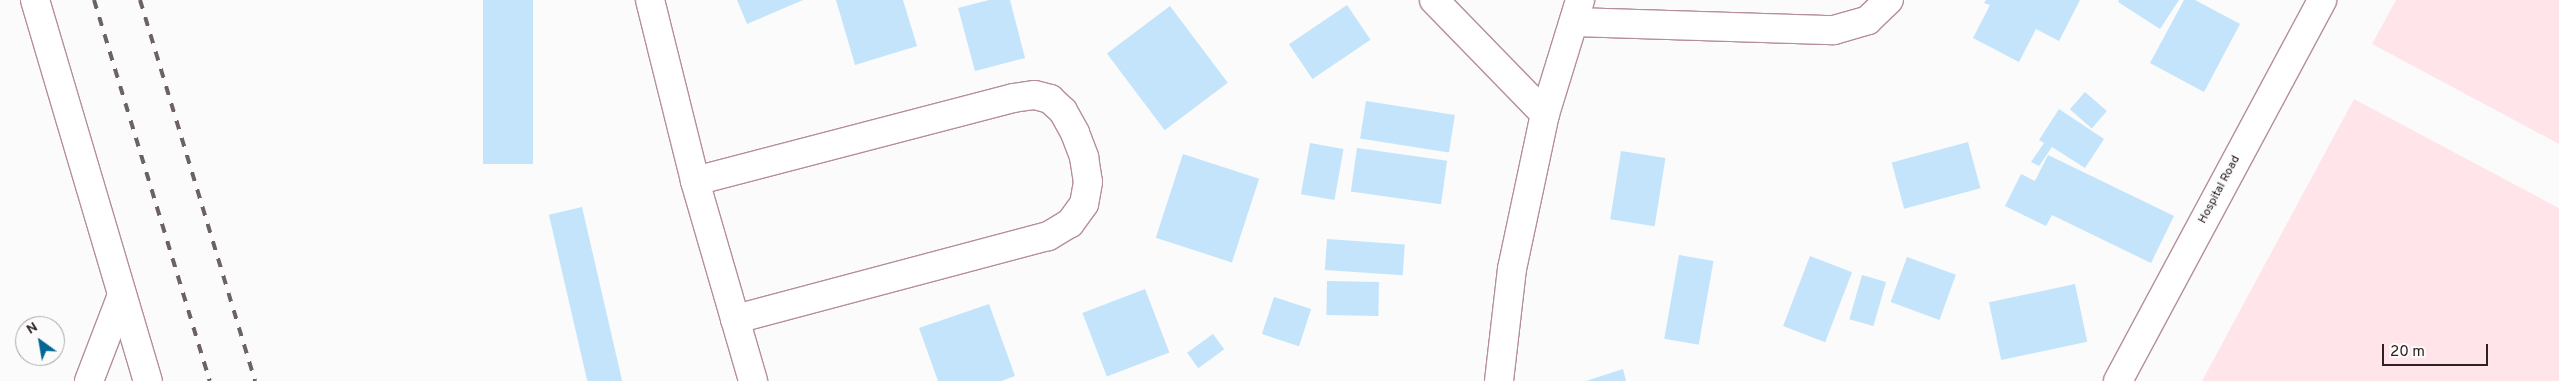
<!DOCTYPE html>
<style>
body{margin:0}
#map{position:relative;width:2559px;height:381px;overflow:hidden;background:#fbfbfb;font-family:Overpass,sans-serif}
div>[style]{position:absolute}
.green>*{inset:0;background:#ffe5ea}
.building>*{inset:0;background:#c3e4fb;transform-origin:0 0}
.roads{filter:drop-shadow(1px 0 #b58f98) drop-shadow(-1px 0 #b58f98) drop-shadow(0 1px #b58f98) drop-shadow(0 -1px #b58f98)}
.minor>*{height:28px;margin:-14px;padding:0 14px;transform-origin:14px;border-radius:14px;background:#fff}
.rail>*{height:4px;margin-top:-2px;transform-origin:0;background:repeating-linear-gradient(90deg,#6c6264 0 9px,transparent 0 18px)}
span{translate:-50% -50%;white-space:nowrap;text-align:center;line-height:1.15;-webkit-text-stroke:4px #fbfbfb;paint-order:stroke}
.street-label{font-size:12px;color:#2e2023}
.north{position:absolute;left:15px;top:316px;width:50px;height:50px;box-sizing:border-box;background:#fbfbfb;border:1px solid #a9a3a5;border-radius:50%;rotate:328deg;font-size:14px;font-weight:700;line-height:20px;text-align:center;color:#2e2023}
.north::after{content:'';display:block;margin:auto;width:18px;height:22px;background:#036695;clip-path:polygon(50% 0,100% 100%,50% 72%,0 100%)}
.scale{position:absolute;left:2382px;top:344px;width:106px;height:22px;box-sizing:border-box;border:2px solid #2e2023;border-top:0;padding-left:6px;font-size:15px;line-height:18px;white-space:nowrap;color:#2e2023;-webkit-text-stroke:4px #fbfbfb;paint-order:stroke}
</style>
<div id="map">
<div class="green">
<i style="clip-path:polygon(2396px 0,2559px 0,2559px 144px,2372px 44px)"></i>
<i style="clip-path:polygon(2354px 99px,2559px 208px,2559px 381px,2202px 381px)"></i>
</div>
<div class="building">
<i style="left:483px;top:0;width:50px;height:164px"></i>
<i style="clip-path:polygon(737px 0,803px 0,747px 24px)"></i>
<i style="clip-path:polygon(836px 0,903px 0,917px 46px,855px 65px)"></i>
<i style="clip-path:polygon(989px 0,1010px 0,1025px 58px,975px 71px,958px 8px)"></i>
<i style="clip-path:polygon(1986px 0,2080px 0,2059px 41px,2036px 29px,2019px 62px,1973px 38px,1990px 5px,1984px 3px)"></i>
<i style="clip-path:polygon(2119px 0,2179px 0,2160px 29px,2118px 2px)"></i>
<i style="clip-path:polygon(2184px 0,2195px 0,2240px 24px,2204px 92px,2150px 63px)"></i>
<i style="left:1347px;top:5px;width:42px;height:70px;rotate:56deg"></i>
<i style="left:1170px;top:6px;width:96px;height:79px;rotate:53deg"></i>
<i style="left:2085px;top:92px;width:29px;height:23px;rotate:41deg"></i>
<i style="left:1366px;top:101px;width:90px;height:38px;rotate:9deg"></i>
<i style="clip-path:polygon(2059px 109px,2104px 139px,2085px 168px,2052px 147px,2039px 166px,2031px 162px,2044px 143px,2039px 140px)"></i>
<i style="left:1968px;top:142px;width:48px;height:79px;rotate:75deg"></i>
<i style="left:1310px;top:143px;width:34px;height:52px;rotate:10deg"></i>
<i style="left:1357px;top:148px;width:91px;height:44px;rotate:8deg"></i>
<i style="left:1621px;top:151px;width:45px;height:69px;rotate:9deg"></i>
<i style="left:1183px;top:154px;width:80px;height:88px;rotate:18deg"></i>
<i style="clip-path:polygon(2048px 155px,2174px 216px,2151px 263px,2052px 215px,2046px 226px,2005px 206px,2021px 174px,2035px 181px)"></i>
<i style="left:582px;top:207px;width:179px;height:34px;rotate:77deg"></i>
<i style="left:1327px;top:239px;width:78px;height:31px;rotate:4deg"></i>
<i style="left:1679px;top:255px;width:35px;height:85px;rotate:10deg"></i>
<i style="left:1810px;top:256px;width:45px;height:75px;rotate:21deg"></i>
<i style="left:1907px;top:257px;width:52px;height:48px;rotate:20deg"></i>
<i style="left:1862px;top:275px;width:25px;height:46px;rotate:16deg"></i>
<i style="left:1327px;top:281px;width:52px;height:34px;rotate:1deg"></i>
<i style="left:2075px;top:284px;width:59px;height:88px;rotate:78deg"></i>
<i style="left:1145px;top:289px;width:68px;height:67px;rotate:69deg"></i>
<i style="left:1274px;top:297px;width:39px;height:39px;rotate:18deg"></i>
<i style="clip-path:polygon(989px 304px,1015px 376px,1001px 381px,938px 381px,919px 328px)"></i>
<i style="left:1213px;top:334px;width:19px;height:32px;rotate:54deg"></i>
<i style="clip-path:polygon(1623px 369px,1626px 381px,1586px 381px)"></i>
</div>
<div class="roads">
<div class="minor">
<i style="left:35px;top:0;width:397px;rotate:73.5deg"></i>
<i style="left:650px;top:0;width:187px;rotate:76deg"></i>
<i style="left:695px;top:181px;width:208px;rotate:73.8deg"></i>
<i style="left:1434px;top:0;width:159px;rotate:45.8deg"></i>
<i style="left:1574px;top:22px;width:260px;rotate:1.8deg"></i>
<i style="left:1834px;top:30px;width:35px;rotate:-16deg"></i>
<i style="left:1868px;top:20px;width:29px;rotate:-44deg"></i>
<i style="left:695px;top:181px;width:329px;rotate:-14.6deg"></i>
<i style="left:1013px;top:98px;width:22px;rotate:-8deg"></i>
<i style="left:1035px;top:95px;width:16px;rotate:15deg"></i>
<i style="left:1050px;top:99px;width:18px;rotate:43deg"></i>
<i style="left:1063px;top:111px;width:25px;rotate:61deg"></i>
<i style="left:1075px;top:133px;width:26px;rotate:69deg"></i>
<i style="left:1084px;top:157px;width:25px;rotate:81deg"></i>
<i style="left:1088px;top:182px;width:22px;rotate:100deg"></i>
<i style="left:1084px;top:204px;width:24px;rotate:126deg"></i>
<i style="left:1070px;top:223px;width:26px;rotate:149deg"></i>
<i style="left:1048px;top:236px;width:324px;rotate:165.1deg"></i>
<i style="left:89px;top:381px;width:92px;rotate:-69deg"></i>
<i style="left:1499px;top:381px;width:113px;rotate:-83.4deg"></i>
<i style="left:1512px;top:269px;width:158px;rotate:-78deg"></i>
<i style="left:1545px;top:114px;width:119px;rotate:-72.9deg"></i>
<i style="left:2118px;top:381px;width:432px;rotate:-61.8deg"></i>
</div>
</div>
<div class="rail">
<i style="left:94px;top:0;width:398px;rotate:73.1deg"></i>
<i style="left:140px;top:0;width:398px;rotate:73.2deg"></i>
</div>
<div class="street-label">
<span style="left:2220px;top:190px;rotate:-62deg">Hospital Road</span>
</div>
<div class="north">N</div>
<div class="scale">20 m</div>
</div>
